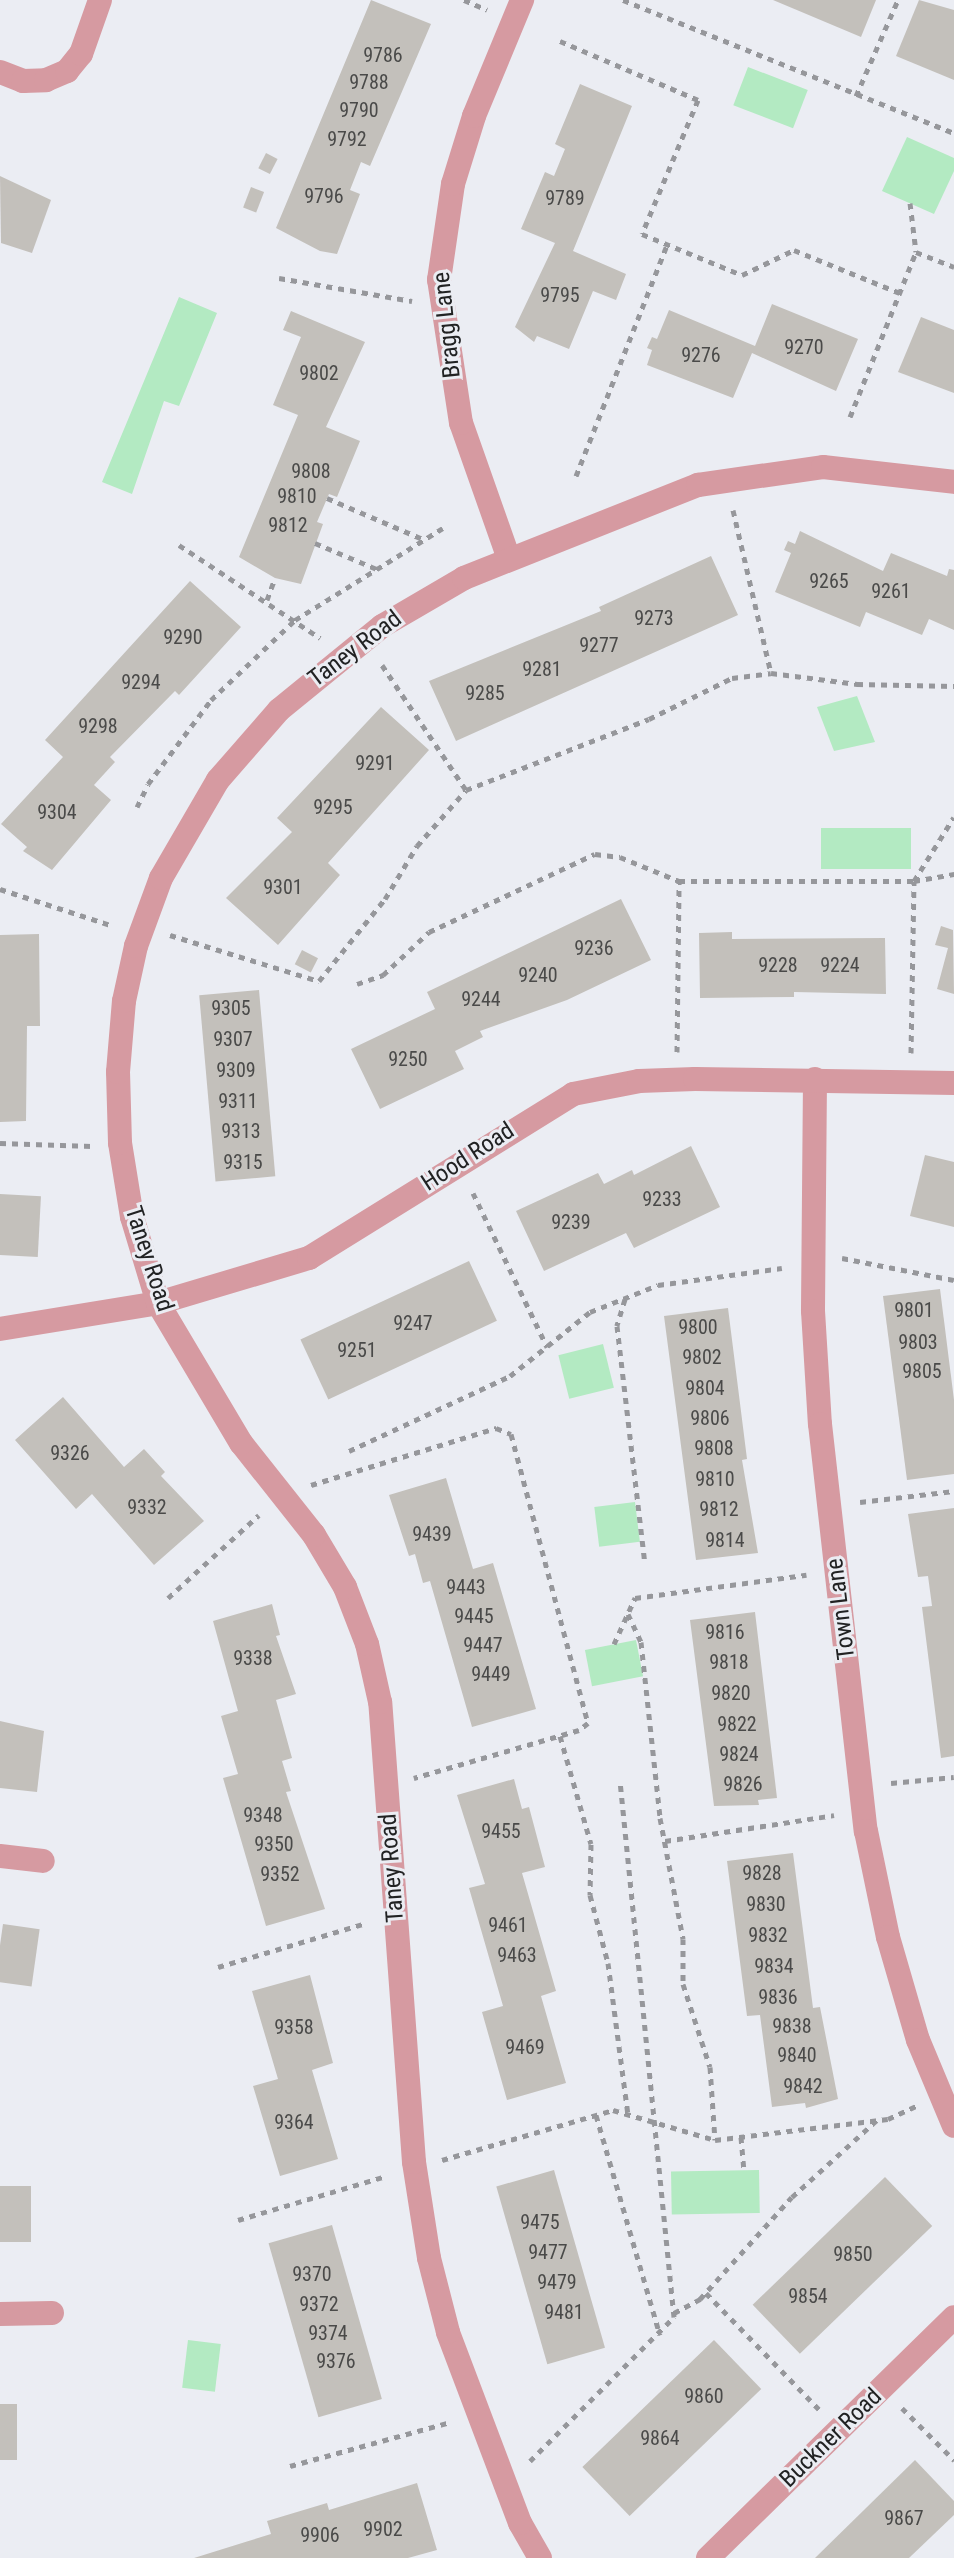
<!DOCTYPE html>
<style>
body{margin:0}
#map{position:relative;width:954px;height:2558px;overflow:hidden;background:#ebedf3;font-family:"Roboto Condensed",sans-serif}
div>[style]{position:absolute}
.green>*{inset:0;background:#b3eac2;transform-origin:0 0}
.building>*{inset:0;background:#c3c0bb;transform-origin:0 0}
.path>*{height:5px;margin-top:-2.5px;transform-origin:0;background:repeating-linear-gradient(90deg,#96979b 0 6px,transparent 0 12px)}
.minor>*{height:24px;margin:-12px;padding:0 12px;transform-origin:12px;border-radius:12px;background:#d69aa1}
span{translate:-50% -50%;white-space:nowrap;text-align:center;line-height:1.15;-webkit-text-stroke:6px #ebedf3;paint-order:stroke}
.number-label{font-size:20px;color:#4a4a49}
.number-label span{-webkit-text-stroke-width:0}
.street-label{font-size:24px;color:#212223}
</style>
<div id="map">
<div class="green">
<i style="left:748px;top:67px;width:64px;height:41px;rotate:21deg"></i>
<i style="clip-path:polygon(907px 137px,954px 158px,954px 171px,934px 214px,882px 191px)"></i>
<i style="clip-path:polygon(179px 297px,217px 313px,179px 406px,164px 401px,132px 494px,102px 482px)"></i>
<i style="clip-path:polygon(857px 696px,875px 742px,834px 751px,817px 707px)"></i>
<i style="left:821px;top:828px;width:90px;height:41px"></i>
<i style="left:603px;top:1344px;width:45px;height:46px;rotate:76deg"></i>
<i style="left:635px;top:1502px;width:40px;height:41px;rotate:83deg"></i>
<i style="left:636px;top:1640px;width:37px;height:52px;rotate:79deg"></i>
<i style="left:759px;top:2170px;width:43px;height:88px;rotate:89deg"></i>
<i style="left:188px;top:2340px;width:33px;height:48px;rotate:7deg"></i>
</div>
<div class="building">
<i style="clip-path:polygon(371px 0,431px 24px,370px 166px,361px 162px,350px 190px,360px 194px,337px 254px,320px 251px,276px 228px)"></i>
<i style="clip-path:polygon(773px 0,876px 0,861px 37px)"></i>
<i style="clip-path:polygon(919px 0,954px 10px,954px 80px,896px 56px)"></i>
<i style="clip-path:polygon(580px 84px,632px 106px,573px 251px,626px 274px,616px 300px,593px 291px,569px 349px,537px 336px,534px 342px,515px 327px,555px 243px,521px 229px,545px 172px,554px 176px,565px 149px,555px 144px)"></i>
<i style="left:266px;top:153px;width:13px;height:17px;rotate:27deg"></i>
<i style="clip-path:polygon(0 176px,51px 200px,32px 253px,1px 243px)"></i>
<i style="left:251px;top:187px;width:14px;height:22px;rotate:21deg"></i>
<i style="clip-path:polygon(772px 304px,858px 339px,836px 391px,752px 353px,733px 398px,647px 365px,652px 350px,647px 348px,652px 337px,657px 339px,669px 310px,755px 346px)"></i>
<i style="clip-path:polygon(291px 311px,365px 342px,326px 427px,360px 441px,337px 497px,329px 494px,317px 522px,323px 524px,301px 584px,275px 578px,239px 557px,298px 415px,273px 405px,301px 337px,283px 330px)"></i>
<i style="clip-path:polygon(921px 317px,954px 330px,954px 393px,898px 372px)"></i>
<i style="clip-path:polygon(800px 531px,883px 571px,891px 553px,947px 576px,949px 569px,954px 570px,954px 630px,929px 619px,922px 635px,866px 612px,860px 627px,775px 592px,791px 553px,784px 550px,788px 541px,795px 544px)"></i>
<i style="clip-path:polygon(711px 556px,738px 615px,456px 741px,429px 681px,601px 611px,599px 607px)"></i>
<i style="clip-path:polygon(190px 581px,241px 627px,179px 695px,175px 691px,110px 757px,115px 762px,94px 785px,111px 800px,52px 870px,23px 851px,27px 847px,1px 824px,63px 757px,45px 740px)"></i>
<i style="clip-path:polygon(381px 707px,429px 750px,328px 863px,340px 875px,278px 945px,226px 898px,292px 832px,277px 818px)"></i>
<i style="clip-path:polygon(621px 899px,651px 960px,567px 1000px,480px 1031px,483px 1037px,455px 1051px,464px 1069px,380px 1109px,351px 1049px,435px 1009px,427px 992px)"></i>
<i style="clip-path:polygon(941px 926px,953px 930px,954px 994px,937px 989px,948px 948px,935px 945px)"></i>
<i style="clip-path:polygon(732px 932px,732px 939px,885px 938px,886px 994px,794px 992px,794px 997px,700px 998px,699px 933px)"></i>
<i style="clip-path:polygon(39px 934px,40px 1026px,27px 1026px,26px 1121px,0 1122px,0 935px)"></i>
<i style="left:302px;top:950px;width:18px;height:16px;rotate:27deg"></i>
<i style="left:259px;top:990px;width:187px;height:60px;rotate:85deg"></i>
<i style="clip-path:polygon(691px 1146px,720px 1207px,634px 1248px,626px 1233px,544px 1271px,516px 1211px,598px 1173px,604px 1184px,632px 1170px,634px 1175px)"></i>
<i style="clip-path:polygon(925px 1155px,954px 1162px,954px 1227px,910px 1216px)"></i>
<i style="left:0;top:1194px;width:41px;height:61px;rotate:3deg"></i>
<i style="left:469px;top:1261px;width:66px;height:186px;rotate:65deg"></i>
<i style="clip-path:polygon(940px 1289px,954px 1400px,954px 1474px,907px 1480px,883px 1296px)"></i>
<i style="clip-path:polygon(728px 1308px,747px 1459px,742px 1460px,758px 1553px,696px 1560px,664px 1316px)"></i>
<i style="clip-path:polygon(63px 1397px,124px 1467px,144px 1449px,165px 1472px,161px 1476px,204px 1521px,154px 1565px,92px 1494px,76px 1509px,15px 1440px)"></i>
<i style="clip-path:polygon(446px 1478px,473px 1569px,493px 1563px,536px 1709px,472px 1727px,430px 1581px,423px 1583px,415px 1554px,409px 1556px,389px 1495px)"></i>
<i style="clip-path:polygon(954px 1508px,954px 1756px,941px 1758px,922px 1607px,932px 1606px,928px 1576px,918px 1577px,908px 1514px)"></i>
<i style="clip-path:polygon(272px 1604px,280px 1635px,276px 1636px,296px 1694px,276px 1700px,292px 1758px,282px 1761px,291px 1791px,286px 1792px,325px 1909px,266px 1926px,223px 1778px,238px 1774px,221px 1716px,238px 1711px,213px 1621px)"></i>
<i style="clip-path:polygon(755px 1612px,777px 1798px,758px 1800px,759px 1805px,714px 1806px,690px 1620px)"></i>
<i style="clip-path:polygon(0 1721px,44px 1731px,37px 1792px,0 1788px)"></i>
<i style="clip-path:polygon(514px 1779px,522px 1809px,529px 1807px,545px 1867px,522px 1873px,556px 1991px,541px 1996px,566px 2083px,507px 2100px,482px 2012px,503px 2006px,469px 1888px,485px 1884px,457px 1795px)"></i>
<i style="clip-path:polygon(793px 1853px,813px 2008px,820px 2007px,838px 2099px,806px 2108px,805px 2103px,772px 2107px,760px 2015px,747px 2016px,727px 1861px)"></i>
<i style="left:3px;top:1924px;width:37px;height:58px;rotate:8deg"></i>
<i style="clip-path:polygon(310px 1975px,333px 2063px,312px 2070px,338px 2159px,280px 2176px,253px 2086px,278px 2079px,252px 1991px)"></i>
<i style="left:554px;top:2170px;width:185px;height:60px;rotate:74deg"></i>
<i style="left:885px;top:2177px;width:68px;height:184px;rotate:46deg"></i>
<i style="left:0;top:2186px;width:31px;height:56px"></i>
<i style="left:332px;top:2225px;width:181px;height:66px;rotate:74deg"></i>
<i style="left:714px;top:2340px;width:68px;height:183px;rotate:46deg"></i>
<i style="left:0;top:2404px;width:17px;height:56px"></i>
<i style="clip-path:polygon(915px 2460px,954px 2501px,954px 2515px,909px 2558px,815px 2558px)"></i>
<i style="clip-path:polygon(417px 2483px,437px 2550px,408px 2558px,194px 2558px,271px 2534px,267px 2521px,327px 2503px,329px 2510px)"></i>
</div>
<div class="path">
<i style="left:464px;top:0;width:25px;rotate:23deg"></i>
<i style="left:623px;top:0;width:357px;rotate:21.9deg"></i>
<i style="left:560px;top:41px;width:150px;rotate:23.1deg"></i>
<i style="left:698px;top:100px;width:145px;rotate:112.7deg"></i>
<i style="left:642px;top:234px;width:108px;rotate:22.3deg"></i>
<i style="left:742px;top:275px;width:58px;rotate:-25.7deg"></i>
<i style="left:794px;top:250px;width:114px;rotate:22.1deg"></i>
<i style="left:856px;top:96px;width:105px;rotate:-66.4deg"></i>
<i style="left:910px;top:203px;width:49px;rotate:83deg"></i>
<i style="left:279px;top:278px;width:135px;rotate:9.8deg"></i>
<i style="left:850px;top:417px;width:178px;rotate:-68.2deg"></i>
<i style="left:916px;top:252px;width:41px;rotate:21.5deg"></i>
<i style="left:576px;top:476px;width:248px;rotate:-68.5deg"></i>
<i style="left:327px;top:498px;width:107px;rotate:23.2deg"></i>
<i style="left:733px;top:510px;width:167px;rotate:76.9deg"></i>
<i style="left:315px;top:543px;width:67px;rotate:22.8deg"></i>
<i style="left:179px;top:545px;width:169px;rotate:33.4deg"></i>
<i style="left:267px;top:600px;width:23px;rotate:-70deg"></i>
<i style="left:382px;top:665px;width:151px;rotate:56.1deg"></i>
<i style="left:137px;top:807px;width:25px;rotate:-64deg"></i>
<i style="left:148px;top:784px;width:105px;rotate:-53.1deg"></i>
<i style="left:211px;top:700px;width:116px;rotate:-43.6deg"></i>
<i style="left:295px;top:620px;width:174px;rotate:-31.9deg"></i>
<i style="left:0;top:889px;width:119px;rotate:18.1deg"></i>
<i style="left:170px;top:935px;width:156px;rotate:17.2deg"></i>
<i style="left:319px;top:981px;width:105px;rotate:-51.2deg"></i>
<i style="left:385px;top:899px;width:62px;rotate:-58.9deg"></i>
<i style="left:417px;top:846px;width:74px;rotate:-48.8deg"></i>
<i style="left:466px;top:790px;width:196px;rotate:-21.2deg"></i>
<i style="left:649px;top:719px;width:93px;rotate:-26.3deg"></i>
<i style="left:732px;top:678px;width:39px;rotate:-7deg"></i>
<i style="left:771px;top:673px;width:87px;rotate:7.3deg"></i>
<i style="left:857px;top:684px;width:97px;rotate:1.2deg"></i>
<i style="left:357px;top:984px;width:28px;rotate:-19deg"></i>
<i style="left:383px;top:975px;width:63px;rotate:-43.1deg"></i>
<i style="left:429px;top:932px;width:183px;rotate:-25.2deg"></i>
<i style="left:595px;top:854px;width:25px;rotate:7deg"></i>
<i style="left:620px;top:857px;width:64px;rotate:22.1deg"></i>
<i style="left:679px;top:881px;width:235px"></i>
<i style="left:914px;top:881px;width:41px;rotate:-9.9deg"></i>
<i style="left:677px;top:1052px;width:171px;rotate:-89.3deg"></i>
<i style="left:911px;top:1053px;width:172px;rotate:-89deg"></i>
<i style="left:914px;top:881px;width:75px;rotate:-58deg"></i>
<i style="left:0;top:1143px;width:92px;rotate:1.9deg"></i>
<i style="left:473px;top:1193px;width:171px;rotate:64.3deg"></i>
<i style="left:842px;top:1258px;width:114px;rotate:11.1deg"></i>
<i style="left:625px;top:1299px;width:28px;rotate:107deg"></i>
<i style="left:617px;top:1326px;width:239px;rotate:83.3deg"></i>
<i style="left:349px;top:1451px;width:178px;rotate:-25deg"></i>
<i style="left:510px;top:1376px;width:102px;rotate:-38.7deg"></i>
<i style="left:590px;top:1312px;width:73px;rotate:-21.7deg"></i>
<i style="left:658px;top:1285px;width:125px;rotate:-7.8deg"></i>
<i style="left:311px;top:1485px;width:194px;rotate:-17.1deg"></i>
<i style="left:496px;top:1428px;width:16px;rotate:22deg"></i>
<i style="left:511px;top:1434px;width:299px;rotate:75.1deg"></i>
<i style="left:588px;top:1723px;width:11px;rotate:142deg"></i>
<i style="left:579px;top:1730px;width:172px;rotate:163.8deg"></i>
<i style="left:860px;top:1502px;width:95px;rotate:-6.7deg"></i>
<i style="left:168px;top:1598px;width:123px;rotate:-42.4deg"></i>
<i style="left:628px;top:1614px;width:31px;rotate:65deg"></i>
<i style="left:641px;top:1642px;width:177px;rotate:83.8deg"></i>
<i style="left:660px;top:1818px;width:123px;rotate:79.2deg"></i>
<i style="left:683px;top:1939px;width:45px;rotate:90deg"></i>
<i style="left:683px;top:1984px;width:87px;rotate:72deg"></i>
<i style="left:710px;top:2067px;width:73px;rotate:86.1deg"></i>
<i style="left:614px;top:1644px;width:51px;rotate:-65.5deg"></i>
<i style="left:635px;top:1598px;width:173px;rotate:-7.7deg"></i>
<i style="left:560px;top:1736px;width:112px;rotate:74deg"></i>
<i style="left:591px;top:1844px;width:51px;rotate:91.1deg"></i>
<i style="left:590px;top:1895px;width:70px;rotate:75.2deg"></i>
<i style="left:608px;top:1963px;width:153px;rotate:82.5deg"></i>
<i style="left:891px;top:1783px;width:63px;rotate:-5.4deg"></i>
<i style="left:665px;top:1841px;width:171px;rotate:-8.7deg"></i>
<i style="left:218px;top:1967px;width:155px;rotate:-16.5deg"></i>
<i style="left:596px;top:2115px;width:229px;rotate:73.8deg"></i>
<i style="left:741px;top:2137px;width:33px;rotate:85deg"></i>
<i style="left:442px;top:2160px;width:178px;rotate:-16.3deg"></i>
<i style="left:613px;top:2110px;width:106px;rotate:16.4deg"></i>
<i style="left:715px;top:2140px;width:174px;rotate:-6.9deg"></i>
<i style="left:888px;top:2119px;width:31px;rotate:-25deg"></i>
<i style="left:238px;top:2220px;width:155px;rotate:-16.5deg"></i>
<i style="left:706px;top:2293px;width:162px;rotate:45.8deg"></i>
<i style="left:674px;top:2313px;width:30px;rotate:-28deg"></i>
<i style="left:700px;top:2299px;width:137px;rotate:-48deg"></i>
<i style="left:792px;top:2197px;width:118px;rotate:-42.2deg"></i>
<i style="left:902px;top:2408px;width:74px;rotate:45deg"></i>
<i style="left:530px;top:2461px;width:204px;rotate:-45deg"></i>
<i style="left:674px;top:2317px;width:539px;rotate:-95.75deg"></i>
<i style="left:290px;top:2466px;width:167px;rotate:-15.3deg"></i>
</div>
<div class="minor">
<i style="left:0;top:72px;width:25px;rotate:21deg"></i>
<i style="left:23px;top:81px;width:23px;rotate:-2deg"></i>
<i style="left:46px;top:80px;width:23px;rotate:-23deg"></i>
<i style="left:67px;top:71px;width:22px;rotate:-51deg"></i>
<i style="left:81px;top:54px;width:57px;rotate:-70.6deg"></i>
<i style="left:509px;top:559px;width:144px;rotate:-109.4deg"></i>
<i style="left:461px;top:423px;width:145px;rotate:-98.7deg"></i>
<i style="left:439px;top:280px;width:97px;rotate:-81.7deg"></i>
<i style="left:453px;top:184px;width:71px;rotate:-72.8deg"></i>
<i style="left:474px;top:116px;width:126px;rotate:-67.5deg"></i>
<i style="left:815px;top:1079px;width:232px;rotate:90.5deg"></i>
<i style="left:813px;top:1311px;width:113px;rotate:86.5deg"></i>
<i style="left:820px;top:1424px;width:410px;rotate:83.6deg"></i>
<i style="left:866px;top:1831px;width:108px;rotate:78.3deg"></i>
<i style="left:888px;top:1937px;width:107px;rotate:73.8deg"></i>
<i style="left:918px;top:2040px;width:93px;rotate:67.3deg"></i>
<i style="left:0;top:1329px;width:160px;rotate:-9.3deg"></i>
<i style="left:158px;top:1303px;width:158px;rotate:-16.6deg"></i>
<i style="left:309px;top:1258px;width:311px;rotate:-31.8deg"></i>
<i style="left:573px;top:1094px;width:67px;rotate:-11.1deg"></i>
<i style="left:639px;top:1081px;width:56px;rotate:-2deg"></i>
<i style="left:695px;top:1079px;width:259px;rotate:0.9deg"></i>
<i style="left:0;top:1856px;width:43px;rotate:6.6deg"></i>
<i style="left:0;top:2314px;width:52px;rotate:-1.1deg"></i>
<i style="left:540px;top:2558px;width:40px;rotate:-119.7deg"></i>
<i style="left:520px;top:2523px;width:204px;rotate:-110.7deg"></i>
<i style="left:448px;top:2332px;width:76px;rotate:-104.4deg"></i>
<i style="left:429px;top:2258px;width:97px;rotate:-98.9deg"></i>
<i style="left:414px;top:2162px;width:461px;rotate:-94.2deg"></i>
<i style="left:380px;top:1702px;width:59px;rotate:-102.6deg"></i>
<i style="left:367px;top:1644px;width:61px;rotate:-111.1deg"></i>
<i style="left:345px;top:1587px;width:61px;rotate:-120.8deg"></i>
<i style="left:314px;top:1535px;width:117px;rotate:-128.4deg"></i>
<i style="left:241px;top:1443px;width:163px;rotate:-120.7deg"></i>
<i style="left:158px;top:1303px;width:90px;rotate:-106.8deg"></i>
<i style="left:132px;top:1217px;width:75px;rotate:-99.2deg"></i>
<i style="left:120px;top:1143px;width:71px;rotate:-91.6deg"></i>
<i style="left:118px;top:1072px;width:71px;rotate:-85.2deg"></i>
<i style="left:124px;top:1001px;width:56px;rotate:-77.7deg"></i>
<i style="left:136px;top:946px;width:72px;rotate:-69.8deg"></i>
<i style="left:161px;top:878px;width:113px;rotate:-59.8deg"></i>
<i style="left:218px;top:780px;width:93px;rotate:-48.9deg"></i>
<i style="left:279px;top:710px;width:133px;rotate:-39.2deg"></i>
<i style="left:382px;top:626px;width:95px;rotate:-30.3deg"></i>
<i style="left:464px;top:578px;width:252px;rotate:-21.7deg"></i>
<i style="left:698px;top:485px;width:126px;rotate:-8.2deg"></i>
<i style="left:823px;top:467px;width:132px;rotate:6.5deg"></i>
<i style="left:708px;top:2558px;width:344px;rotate:-44.4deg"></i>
</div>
<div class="number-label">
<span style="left:383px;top:55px">9786</span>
<span style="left:369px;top:82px">9788</span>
<span style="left:359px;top:110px">9790</span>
<span style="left:347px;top:139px">9792</span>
<span style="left:324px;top:196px">9796</span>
<span style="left:565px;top:198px">9789</span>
<span style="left:560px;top:295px">9795</span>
<span style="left:804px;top:347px">9270</span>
<span style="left:701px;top:355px">9276</span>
<span style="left:319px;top:373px">9802</span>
<span style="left:311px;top:471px">9808</span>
<span style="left:297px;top:496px">9810</span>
<span style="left:288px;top:525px">9812</span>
<span style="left:829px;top:581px">9265</span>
<span style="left:891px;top:591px">9261</span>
<span style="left:654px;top:618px">9273</span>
<span style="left:183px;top:637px">9290</span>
<span style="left:599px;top:645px">9277</span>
<span style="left:542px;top:669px">9281</span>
<span style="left:141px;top:682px">9294</span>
<span style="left:485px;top:693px">9285</span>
<span style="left:98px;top:726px">9298</span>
<span style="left:375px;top:763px">9291</span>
<span style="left:333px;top:807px">9295</span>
<span style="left:57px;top:812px">9304</span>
<span style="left:283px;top:887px">9301</span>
<span style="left:594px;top:948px">9236</span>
<span style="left:778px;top:965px">9228</span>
<span style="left:840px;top:965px">9224</span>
<span style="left:538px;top:975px">9240</span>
<span style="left:481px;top:999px">9244</span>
<span style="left:231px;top:1008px">9305</span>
<span style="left:233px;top:1039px">9307</span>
<span style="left:408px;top:1059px">9250</span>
<span style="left:236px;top:1070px">9309</span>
<span style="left:238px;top:1101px">9311</span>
<span style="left:241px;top:1131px">9313</span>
<span style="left:243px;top:1162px">9315</span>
<span style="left:662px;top:1199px">9233</span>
<span style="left:571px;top:1222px">9239</span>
<span style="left:914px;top:1310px">9801</span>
<span style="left:413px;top:1323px">9247</span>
<span style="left:698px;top:1327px">9800</span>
<span style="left:918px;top:1342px">9803</span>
<span style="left:357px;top:1350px">9251</span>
<span style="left:702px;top:1357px">9802</span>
<span style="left:922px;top:1371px">9805</span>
<span style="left:705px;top:1388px">9804</span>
<span style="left:710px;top:1418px">9806</span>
<span style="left:714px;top:1448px">9808</span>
<span style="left:70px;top:1453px">9326</span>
<span style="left:715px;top:1479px">9810</span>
<span style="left:147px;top:1507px">9332</span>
<span style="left:719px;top:1509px">9812</span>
<span style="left:432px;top:1534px">9439</span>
<span style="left:725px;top:1540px">9814</span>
<span style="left:466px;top:1587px">9443</span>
<span style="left:474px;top:1616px">9445</span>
<span style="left:725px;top:1632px">9816</span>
<span style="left:483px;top:1645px">9447</span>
<span style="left:253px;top:1658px">9338</span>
<span style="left:729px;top:1662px">9818</span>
<span style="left:491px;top:1674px">9449</span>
<span style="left:731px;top:1693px">9820</span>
<span style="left:737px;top:1724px">9822</span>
<span style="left:739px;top:1754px">9824</span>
<span style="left:743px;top:1784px">9826</span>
<span style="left:263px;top:1815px">9348</span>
<span style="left:501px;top:1831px">9455</span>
<span style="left:274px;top:1844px">9350</span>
<span style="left:762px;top:1873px">9828</span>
<span style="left:280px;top:1874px">9352</span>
<span style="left:766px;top:1904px">9830</span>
<span style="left:508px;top:1925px">9461</span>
<span style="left:768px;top:1935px">9832</span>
<span style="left:517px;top:1955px">9463</span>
<span style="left:774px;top:1966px">9834</span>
<span style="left:778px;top:1997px">9836</span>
<span style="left:792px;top:2026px">9838</span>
<span style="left:294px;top:2027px">9358</span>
<span style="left:525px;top:2047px">9469</span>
<span style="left:797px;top:2055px">9840</span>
<span style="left:803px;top:2086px">9842</span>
<span style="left:294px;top:2122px">9364</span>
<span style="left:540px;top:2222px">9475</span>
<span style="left:548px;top:2252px">9477</span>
<span style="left:853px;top:2254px">9850</span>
<span style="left:312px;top:2274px">9370</span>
<span style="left:557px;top:2282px">9479</span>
<span style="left:808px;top:2296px">9854</span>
<span style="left:319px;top:2304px">9372</span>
<span style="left:564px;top:2312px">9481</span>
<span style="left:328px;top:2333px">9374</span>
<span style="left:336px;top:2361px">9376</span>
<span style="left:704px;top:2396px">9860</span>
<span style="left:660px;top:2438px">9864</span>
<span style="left:904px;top:2518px">9867</span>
<span style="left:383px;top:2529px">9902</span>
<span style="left:320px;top:2535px">9906</span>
</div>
<div class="street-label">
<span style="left:447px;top:325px;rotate:-96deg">Bragg Lane</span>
<span style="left:355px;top:649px;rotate:-37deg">Taney Road</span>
<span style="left:468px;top:1157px;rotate:-33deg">Hood Road</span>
<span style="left:149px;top:1259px;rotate:72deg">Taney Road</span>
<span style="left:841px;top:1609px;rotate:-97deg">Town Lane</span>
<span style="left:392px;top:1868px;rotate:-94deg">Taney Road</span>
<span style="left:831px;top:2438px;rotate:-44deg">Buckner Road</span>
</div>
</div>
